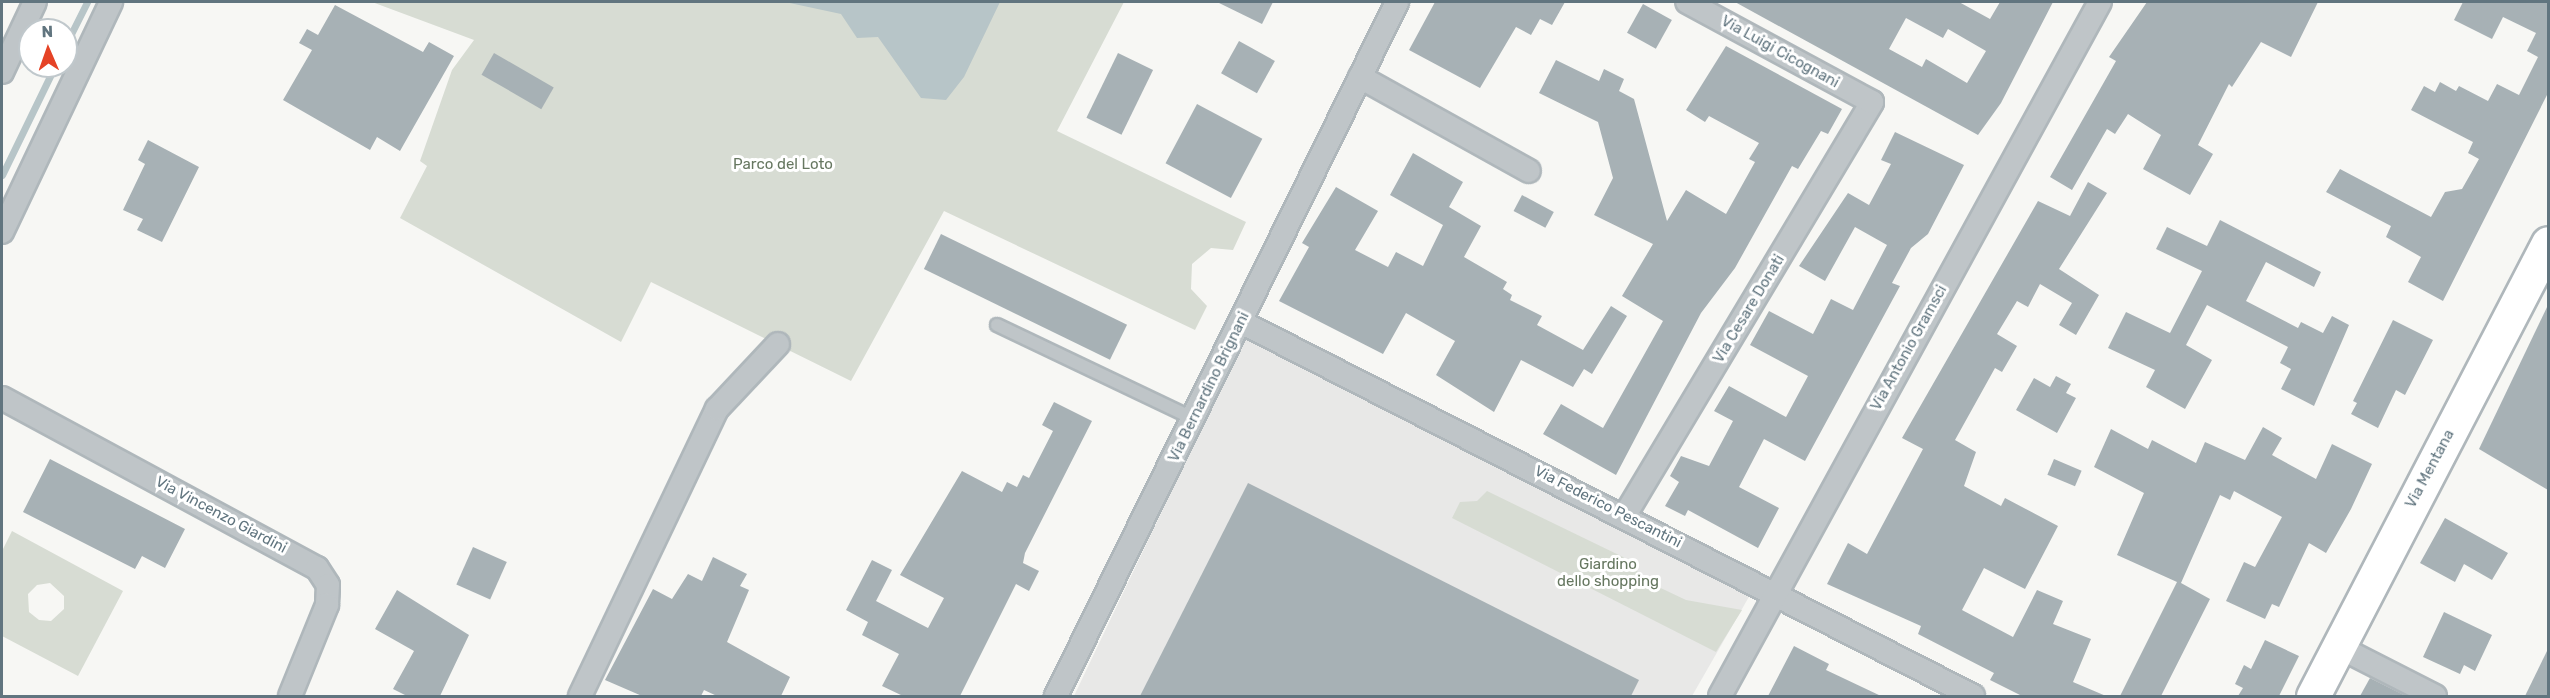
<!DOCTYPE html>
<style>
body{margin:0}
#map{position:relative;width:2550px;height:698px;overflow:hidden;background:#f7f7f4;font-family:Rubik,sans-serif}
div>[style]{position:absolute}
.built>*{inset:0;background:#e8e8e7}
.green>*{inset:0;background:#d7dcd3}
.water>*{inset:0;background:#b7c5c8}
.stream>*{height:7px;margin:-3.5px;padding:0 3.5px;transform-origin:3.5px;border-radius:3.5px;background:#b7c5c8}
.building>*{inset:0;background:#a7b1b5;transform-origin:0 0}
.roads{filter:drop-shadow(2px 0 #afb7bb) drop-shadow(-2px 0 #afb7bb) drop-shadow(0 2px #afb7bb) drop-shadow(0 -2px #afb7bb)}
.lane>*{height:12px;margin:-6px;padding:0 6px;transform-origin:6px;border-radius:6px;background:#bfc5c8}
.street>*{height:22px;margin:-11px;padding:0 11px;transform-origin:11px;border-radius:11px;background:#bfc5c8}
.secondary>*{height:33px;margin:-16.5px;padding:0 16.5px;transform-origin:16.5px;border-radius:16.5px;background:#fff}
span{translate:-50% -50%;white-space:nowrap;text-align:center;line-height:1.15;-webkit-text-stroke:6px #fff;paint-order:stroke}
.street-label{font-size:15px;color:#61757f}
.park-label{font-size:15px;color:#667760}
.frame{position:absolute;inset:0;border:3px solid #61757f;pointer-events:none}
.north{position:absolute;left:18px;top:18px;width:60px;height:60px;box-sizing:border-box;background:#fff;border:2px solid #c0c8cc;border-radius:50%;rotate:358deg;font-size:16px;font-weight:700;line-height:24px;text-align:center;color:#61757f}
.north::after{content:'';display:block;margin:auto;width:21px;height:27px;background:#e54326;clip-path:polygon(50% 0,100% 100%,50% 72%,0 100%)}
</style>
<div id="map">
<div class="built">
<i style="clip-path:polygon(1245px 337px,1750px 595px,1692px 696px,1074px 696px)"></i>
</div>
<div class="green">
<i style="clip-path:polygon(372px 2px,1124px 2px,1057px 131px,1246px 222px,1233px 250px,1211px 248px,1192px 264px,1191px 289px,1207px 306px,1195px 330px,944px 211px,851px 381px,651px 282px,621px 342px,400px 218px,427px 166px,420px 161px,452px 70px,474px 40px)"></i>
<i style="clip-path:polygon(1487px 491px,1623px 557px,1648px 582px,1686px 600px,1742px 610px,1716px 652px,1452px 518px,1460px 502px,1477px 501px)"></i>
<i style="clip-path:polygon(evenodd,12px 531px,123px 591px,78px 676px,2px 636px,2px 551px,12px 531px,50px 583px,64px 596px,64px 609px,51px 621px,39px 620px,29px 612px,28px 594px,37px 585px,50px 583px)"></i>
</div>
<div class="water">
<i style="clip-path:polygon(785px 2px,1000px 2px,964px 77px,946px 100px,921px 98px,878px 37px,857px 38px,841px 14px)"></i>
</div>
<div class="stream">
<i style="left:66px;top:44px;width:47px;rotate:-63.4deg"></i>
<i style="left:2px;top:175px;width:121px;rotate:-64.1deg"></i>
</div>
<div class="building">
<i style="clip-path:polygon(1217px 2px,1273px 2px,1262px 24px)"></i>
<i style="clip-path:polygon(1435px 2px,1565px 2px,1552px 25px,1540px 19px,1531px 35px,1516px 27px,1480px 88px,1409px 50px)"></i>
<i style="clip-path:polygon(evenodd,1735px 2px,1959px 2px,1990px 19px,2000px 2px,2053px 2px,2001px 103px,1978px 135px,1735px 2px,1906px 18px,1943px 38px,1948px 29px,1986px 51px,1967px 83px,1926px 59px,1922px 67px,1889px 49px,1906px 18px)"></i>
<i style="clip-path:polygon(2147px 2px,2318px 2px,2291px 57px,2261px 42px,2232px 87px,2229px 84px,2198px 145px,2213px 154px,2190px 195px,2143px 169px,2161px 135px,2128px 114px,2115px 134px,2107px 129px,2072px 190px,2050px 177px,2116px 61px,2109px 57px)"></i>
<i style="clip-path:polygon(2463px 2px,2548px 2px,2548px 93px,2443px 301px,2408px 282px,2421px 257px,2386px 237px,2391px 226px,2326px 192px,2340px 169px,2431px 217px,2445px 192px,2462px 189px,2479px 159px,2468px 153px,2473px 142px,2411px 110px,2424px 86px,2435px 92px,2440px 82px,2456px 91px,2459px 86px,2488px 101px,2497px 84px,2519px 95px,2538px 57px,2527px 51px,2536px 33px,2503px 17px,2492px 39px,2454px 20px)"></i>
<i style="left:1643px;top:4px;width:33px;height:33px;rotate:29deg"></i>
<i style="clip-path:polygon(335px 5px,423px 52px,429px 42px,454px 56px,400px 151px,377px 137px,370px 150px,283px 100px,312px 50px,299px 43px,307px 29px,318px 35px)"></i>
<i style="left:1239px;top:41px;width:41px;height:37px;rotate:29deg"></i>
<i style="clip-path:polygon(1726px 46px,1842px 109px,1828px 134px,1821px 131px,1798px 169px,1792px 166px,1735px 268px,1701px 313px,1616px 475px,1543px 434px,1561px 404px,1603px 428px,1663px 321px,1622px 296px,1653px 244px,1594px 215px,1613px 178px,1598px 122px,1539px 93px,1556px 60px,1599px 81px,1604px 69px,1624px 79px,1619px 91px,1634px 99px,1667px 221px,1686px 190px,1726px 214px,1755px 162px,1749px 159px,1759px 143px,1709px 116px,1705px 122px,1686px 110px)"></i>
<i style="left:494px;top:53px;width:69px;height:25px;rotate:30deg"></i>
<i style="left:1118px;top:53px;width:39px;height:72px;rotate:26deg"></i>
<i style="left:1197px;top:104px;width:74px;height:67px;rotate:28deg"></i>
<i style="clip-path:polygon(1895px 132px,1964px 165px,1928px 234px,1911px 248px,1892px 283px,1900px 286px,1805px 461px,1764px 439px,1739px 487px,1779px 508px,1758px 548px,1688px 510px,1685px 516px,1665px 506px,1679px 482px,1670px 476px,1681px 456px,1709px 466px,1733px 421px,1714px 411px,1729px 386px,1786px 417px,1808px 376px,1750px 345px,1769px 311px,1813px 334px,1831px 299px,1853px 310px,1887px 245px,1855px 227px,1825px 281px,1799px 266px,1848px 193px,1869px 205px,1891px 164px,1881px 160px)"></i>
<i style="clip-path:polygon(148px 140px,199px 167px,162px 242px,137px 230px,143px 219px,123px 210px,145px 164px,138px 160px)"></i>
<i style="clip-path:polygon(1413px 153px,1463px 182px,1449px 207px,1481px 226px,1464px 257px,1507px 282px,1503px 289px,1512px 295px,1510px 300px,1542px 316px,1537px 325px,1583px 350px,1611px 306px,1627px 316px,1592px 374px,1584px 369px,1573px 387px,1521px 360px,1494px 412px,1436px 375px,1455px 341px,1406px 313px,1383px 354px,1279px 301px,1309px 247px,1302px 243px,1336px 187px,1378px 211px,1355px 250px,1388px 267px,1396px 252px,1423px 266px,1443px 225px,1390px 195px)"></i>
<i style="clip-path:polygon(2088px 182px,2107px 193px,2059px 269px,2099px 295px,2076px 335px,2059px 325px,2072px 303px,2040px 284px,2028px 307px,2017px 301px,1997px 334px,2017px 346px,2002px 372px,1995px 368px,1955px 440px,1976px 452px,1964px 486px,2001px 506px,2005px 498px,2058px 526px,2025px 589px,1984px 568px,1962px 610px,2013px 637px,2037px 590px,2063px 601px,2053px 624px,2091px 639px,2073px 682px,2106px 696px,2022px 696px,1990px 680px,1994px 673px,1918px 634px,1921px 626px,1827px 584px,1848px 543px,1867px 554px,1923px 449px,1902px 438px,2038px 201px,2070px 216px)"></i>
<i style="left:1522px;top:195px;width:36px;height:18px;rotate:28deg"></i>
<i style="clip-path:polygon(2220px 220px,2321px 272px,2314px 287px,2266px 262px,2246px 301px,2298px 328px,2301px 322px,2323px 333px,2332px 316px,2349px 325px,2314px 406px,2281px 389px,2291px 369px,2280px 363px,2288px 347px,2207px 305px,2186px 345px,2212px 360px,2185px 409px,2146px 387px,2155px 370px,2108px 348px,2126px 312px,2170px 333px,2202px 271px,2156px 249px,2167px 227px,2207px 246px)"></i>
<i style="left:941px;top:234px;width:207px;height:39px;rotate:26deg"></i>
<i style="clip-path:polygon(2548px 305px,2548px 490px,2479px 449px)"></i>
<i style="clip-path:polygon(2393px 320px,2433px 340px,2405px 395px,2396px 390px,2378px 428px,2351px 414px,2357px 403px,2353px 401px)"></i>
<i style="clip-path:polygon(2056px 376px,2071px 384px,2066px 393px,2076px 398px,2057px 433px,2016px 410px,2034px 378px,2050px 387px)"></i>
<i style="clip-path:polygon(1054px 402px,1092px 421px,1025px 553px,1023px 563px,1039px 571px,1029px 591px,1016px 584px,960px 696px,903px 696px,882px 686px,899px 654px,862px 635px,868px 622px,846px 610px,872px 560px,892px 570px,876px 601px,928px 628px,944px 598px,900px 575px,962px 471px,1002px 492px,1007px 482px,1017px 487px,1023px 475px,1029px 478px,1053px 431px,1042px 425px)"></i>
<i style="clip-path:polygon(2263px 427px,2282px 438px,2272px 455px,2316px 479px,2332px 444px,2372px 464px,2351px 509px,2326px 553px,2309px 543px,2279px 607px,2272px 604px,2265px 619px,2226px 601px,2244px 562px,2255px 567px,2282px 517px,2234px 491px,2230px 500px,2220px 495px,2181px 583px,2210px 599px,2161px 696px,2120px 696px,2177px 582px,2117px 555px,2144px 493px,2094px 467px,2111px 429px,2148px 449px,2152px 440px,2196px 463px,2205px 442px,2245px 460px)"></i>
<i style="clip-path:polygon(50px 459px,185px 529px,165px 568px,142px 556px,135px 569px,23px 512px)"></i>
<i style="left:2054px;top:459px;width:30px;height:17px;rotate:23deg"></i>
<i style="clip-path:polygon(1248px 483px,1639px 680px,1631px 696px,1140px 696px)"></i>
<i style="clip-path:polygon(2445px 518px,2508px 553px,2492px 580px,2464px 564px,2455px 582px,2420px 563px)"></i>
<i style="left:473px;top:547px;width:37px;height:41px;rotate:24deg"></i>
<i style="clip-path:polygon(713px 557px,747px 574px,740px 586px,749px 590px,727px 642px,790px 677px,781px 696px,717px 696px,704px 690px,701px 696px,642px 696px,605px 680px,653px 589px,672px 599px,688px 574px,702px 581px)"></i>
<i style="clip-path:polygon(397px 590px,469px 635px,440px 696px,407px 696px,393px 689px,414px 651px,375px 629px)"></i>
<i style="clip-path:polygon(2444px 612px,2492px 635px,2475px 671px,2464px 665px,2460px 674px,2423px 657px)"></i>
<i style="clip-path:polygon(2265px 640px,2299px 656px,2279px 696px,2238px 696px,2243px 688px,2235px 684px,2244px 665px,2251px 669px)"></i>
<i style="clip-path:polygon(1794px 646px,1829px 664px,1826px 670px,1881px 696px,1768px 696px)"></i>
<i style="clip-path:polygon(2548px 649px,2548px 696px,2525px 696px)"></i>
<i style="clip-path:polygon(2370px 678px,2406px 696px,2360px 696px)"></i>
</div>
<div class="roads">
<div class="lane">
<i style="left:997px;top:325px;width:218px;rotate:25.5deg"></i>
</div>
<div class="street">
<i style="left:2px;top:72px;width:77px;rotate:-64.8deg"></i>
<i style="left:1360px;top:77px;width:193px;rotate:29.1deg"></i>
<i style="left:2px;top:232px;width:255px;rotate:-64.6deg"></i>
<i style="left:1241px;top:322px;width:822px;rotate:27.06deg"></i>
<i style="left:2px;top:398px;width:358px;rotate:28.4deg"></i>
<i style="left:317px;top:568px;width:20px;rotate:57deg"></i>
<i style="left:328px;top:585px;width:20px;rotate:93deg"></i>
<i style="left:327px;top:605px;width:98px;rotate:112.1deg"></i>
<i style="left:1625px;top:515px;width:481px;rotate:-59.1deg"></i>
<i style="left:1872px;top:102px;width:210px;rotate:-151.6deg"></i>
<i style="left:2337px;top:646px;width:110px;rotate:27deg"></i>
<i style="left:580px;top:696px;width:318px;rotate:-64.5deg"></i>
<i style="left:717px;top:409px;width:89px;rotate:-46.8deg"></i>
<i style="left:1056px;top:696px;width:773px;rotate:-63.83deg"></i>
<i style="left:1720px;top:696px;width:791px;rotate:-61.3deg"></i>
</div>
<div class="secondary">
<i style="left:2313px;top:696px;width:510px;rotate:-62.58deg"></i>
</div>
</div>
<div class="street-label">
<span style="left:1780px;top:52px;rotate:29deg">Via Luigi Cicognani</span>
<span style="left:1749px;top:309px;rotate:-59deg">Via Cesare Donati</span>
<span style="left:1909px;top:348px;rotate:-61deg">Via Antonio Gramsci</span>
<span style="left:1209px;top:387px;rotate:-64deg">Via Bernardino Brignani</span>
<span style="left:2430px;top:469px;rotate:-62deg">Via Mentana</span>
<span style="left:1608px;top:507px;rotate:27deg">Via Federico Pescantini</span>
<span style="left:221px;top:515px;rotate:28deg">Via Vincenzo Giardini</span>
</div>
<div class="park-label">
<span style="left:783px;top:165px">Parco del Loto</span>
<span style="left:1608px;top:573px">Giardino<br>dello shopping</span>
</div>
<div class="frame"></div>
<div class="north">N</div>
</div>
